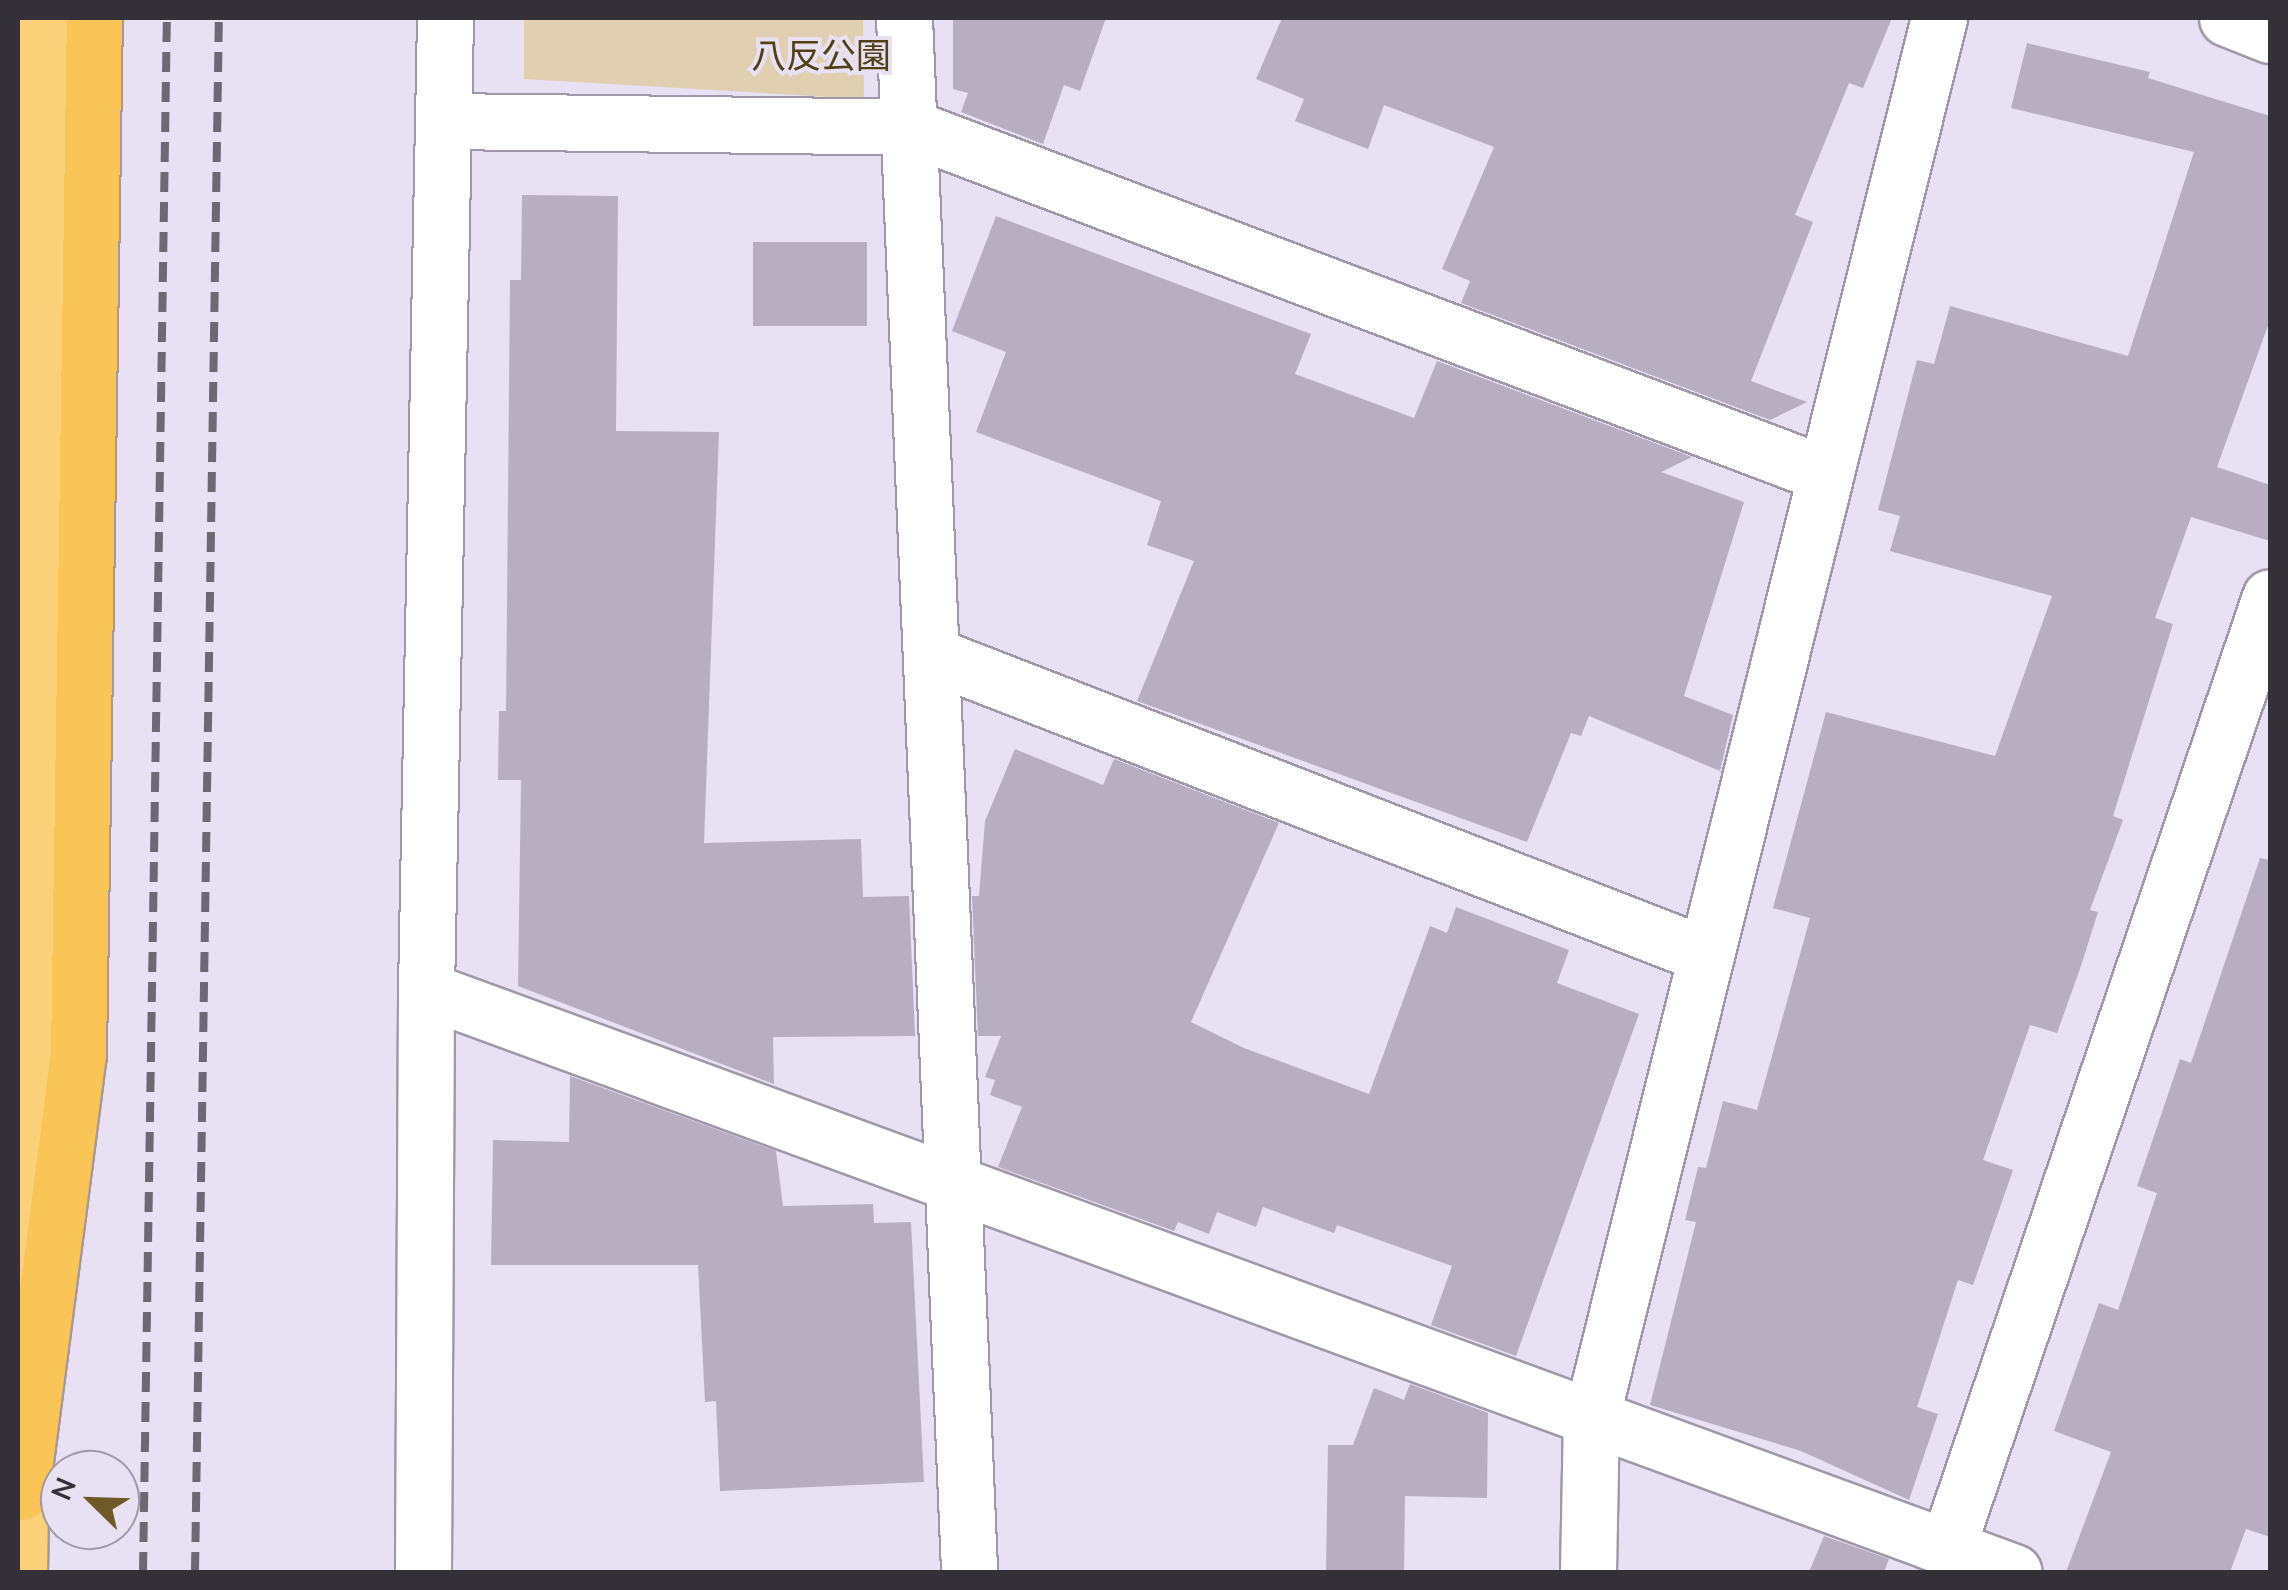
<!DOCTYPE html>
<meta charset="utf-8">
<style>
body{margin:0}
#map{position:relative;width:2288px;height:1590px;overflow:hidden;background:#e8e0f3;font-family:"Nunito Sans","Noto Sans JP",sans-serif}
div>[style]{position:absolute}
.green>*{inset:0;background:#e0d0b1}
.building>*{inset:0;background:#b7afc1;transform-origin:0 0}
.roads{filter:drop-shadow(2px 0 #a098aa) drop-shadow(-2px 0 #a098aa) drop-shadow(0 2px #a098aa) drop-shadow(0 -2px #a098aa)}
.minor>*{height:55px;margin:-27.5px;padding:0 27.5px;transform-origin:27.5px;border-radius:27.5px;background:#fff}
.trunk>*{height:55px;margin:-27.5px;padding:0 27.5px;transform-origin:27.5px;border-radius:27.5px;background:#fad078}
.motorway>*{height:55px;margin:-27.5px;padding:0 27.5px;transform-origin:27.5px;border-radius:27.5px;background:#f9c556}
.rail>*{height:8px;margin-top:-4px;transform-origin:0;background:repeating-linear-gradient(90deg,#6d6874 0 20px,transparent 0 30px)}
span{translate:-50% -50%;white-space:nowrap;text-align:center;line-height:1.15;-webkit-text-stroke:8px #e8e0f3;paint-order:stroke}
.park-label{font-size:35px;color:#523f13}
.frame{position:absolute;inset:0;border:20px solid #343038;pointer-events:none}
.north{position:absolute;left:40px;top:1450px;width:100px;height:100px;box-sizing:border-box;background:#e8e0f3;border:2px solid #a09aa8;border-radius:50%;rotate:293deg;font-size:28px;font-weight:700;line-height:40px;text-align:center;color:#343038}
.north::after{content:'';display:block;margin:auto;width:35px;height:45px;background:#705929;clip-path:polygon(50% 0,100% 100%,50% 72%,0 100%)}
</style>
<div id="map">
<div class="green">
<i style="clip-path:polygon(524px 18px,863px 18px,864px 99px,524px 79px)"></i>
</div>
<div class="building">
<i style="clip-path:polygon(953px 18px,1106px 18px,1080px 91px,1064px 85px,1043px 144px,961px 112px,968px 93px,953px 89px)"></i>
<i style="clip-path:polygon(1282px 18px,1892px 18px,1863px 88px,1849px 83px,1795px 215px,1813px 222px,1751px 381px,1807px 402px,1770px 420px,1461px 303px,1470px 281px,1442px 269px,1494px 147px,1384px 105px,1368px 149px,1295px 121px,1304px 99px,1256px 79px)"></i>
<i style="clip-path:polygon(2027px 43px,2150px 72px,2148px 78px,2270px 116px,2270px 320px,2217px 467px,2270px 485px,2270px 541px,2191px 517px,2155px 618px,2173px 624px,2113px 816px,2123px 820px,2090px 910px,2098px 912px,2081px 966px,2057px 1033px,2030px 1025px,1983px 1160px,2013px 1170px,1973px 1285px,1958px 1280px,1917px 1407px,1938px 1414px,1909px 1500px,1801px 1451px,1650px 1405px,1696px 1222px,1685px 1220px,1698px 1167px,1706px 1168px,1723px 1101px,1757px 1110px,1810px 918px,1773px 908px,1826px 712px,1995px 756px,2052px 596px,1890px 551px,1900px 516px,1878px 510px,1917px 360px,1934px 364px,1950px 306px,2128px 356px,2194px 152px,2011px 108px)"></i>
<i style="clip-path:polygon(522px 195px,618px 196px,616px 431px,719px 432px,704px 843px,861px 839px,863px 897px,909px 896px,915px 1036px,773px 1037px,774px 1084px,518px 986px,521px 780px,498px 780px,499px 711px,506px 711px,510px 280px,521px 280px)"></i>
<i style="clip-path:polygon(996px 216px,1311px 334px,1295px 374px,1414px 418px,1437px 361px,1692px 457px,1661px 472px,1744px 502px,1684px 696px,1733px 715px,1720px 771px,1589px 716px,1581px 736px,1571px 733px,1527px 842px,1137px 701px,1194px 561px,1147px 545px,1161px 501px,976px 432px,1006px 352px,952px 331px)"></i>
<i style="left:753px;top:242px;width:114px;height:84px"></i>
<i style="clip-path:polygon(1015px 749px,1103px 785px,1114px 759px,1279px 823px,1191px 1022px,1244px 1048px,1369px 1094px,1430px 926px,1447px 933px,1456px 907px,1569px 950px,1557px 983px,1639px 1014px,1516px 1356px,1431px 1325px,1452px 1266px,1337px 1225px,1334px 1233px,1263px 1207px,1256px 1227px,1217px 1212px,1209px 1234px,1178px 1222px,1174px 1231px,998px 1167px,1022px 1107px,990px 1095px,995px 1080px,985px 1077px,1001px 1036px,978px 1036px,972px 896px,979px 896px,985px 821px)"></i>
<i style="clip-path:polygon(2260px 858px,2270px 860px,2270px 1537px,2246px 1529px,2230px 1572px,2066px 1572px,2111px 1452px,2054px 1431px,2099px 1303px,2118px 1310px,2157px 1193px,2137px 1186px,2180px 1059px,2191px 1063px)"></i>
<i style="clip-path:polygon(570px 1076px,776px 1151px,783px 1206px,873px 1204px,874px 1223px,911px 1222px,924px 1482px,720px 1491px,716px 1401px,705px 1402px,698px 1265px,491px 1265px,493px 1140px,569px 1142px)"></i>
<i style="clip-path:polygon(1410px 1384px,1488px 1413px,1487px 1498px,1405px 1496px,1404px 1572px,1326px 1572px,1328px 1445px,1353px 1445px,1374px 1388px,1404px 1400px)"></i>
<i style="clip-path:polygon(1824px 1536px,1889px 1559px,1884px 1572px,1809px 1572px)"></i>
</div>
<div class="roads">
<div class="minor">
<i style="left:904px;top:18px;width:1555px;rotate:87.6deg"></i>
<i style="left:2227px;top:18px;width:46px;rotate:21.6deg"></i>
<i style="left:443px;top:121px;width:466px;rotate:0.7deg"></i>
<i style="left:909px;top:127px;width:980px;rotate:20.75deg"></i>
<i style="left:932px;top:655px;width:830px;rotate:21.19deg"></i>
<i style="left:426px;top:990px;width:1691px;rotate:20.13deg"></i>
<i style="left:1947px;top:1548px;width:1004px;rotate:-71.24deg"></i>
<i style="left:423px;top:1572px;width:582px;rotate:-89.7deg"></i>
<i style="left:426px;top:990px;width:972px;rotate:-88.88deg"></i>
<i style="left:1588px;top:1572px;width:154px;rotate:-88.9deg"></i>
<i style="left:1591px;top:1418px;width:1443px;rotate:-76.04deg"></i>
</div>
<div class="trunk">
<i style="left:24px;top:1324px;width:1306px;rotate:-89.17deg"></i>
<i style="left:19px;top:1572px;width:127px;rotate:-89.1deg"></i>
</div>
<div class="motorway">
<i style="left:21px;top:1492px;width:442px;rotate:-82.6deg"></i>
<i style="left:78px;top:1054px;width:1036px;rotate:-89.12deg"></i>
</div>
</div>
<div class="rail">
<i style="left:143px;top:1572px;width:1554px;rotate:-89.12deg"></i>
<i style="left:195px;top:1572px;width:1554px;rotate:-89.12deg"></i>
</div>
<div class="park-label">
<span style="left:821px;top:57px">八反公園</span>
</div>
<div class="frame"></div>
<div class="north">N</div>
</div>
